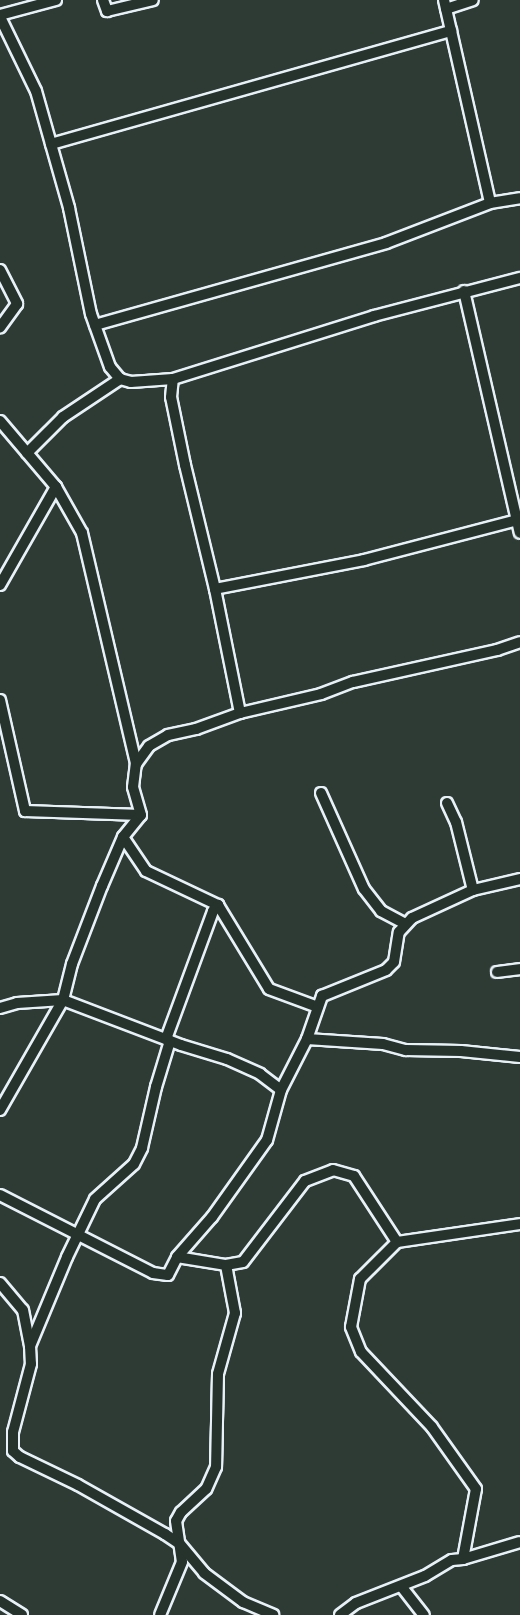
<!DOCTYPE html>
<style>
body{margin:0}
#map{position:relative;width:520px;height:1615px;overflow:hidden;background:#2e3b35;font-family:Mynerve,sans-serif}
div>[style]{position:absolute}
.roads{filter:drop-shadow(2px 0 #e8f1f8) drop-shadow(-2px 0 #e8f1f8) drop-shadow(0 2px #e8f1f8) drop-shadow(0 -2px #e8f1f8)}
.minor>*{height:10px;margin:-5px;padding:0 5px;transform-origin:5px;border-radius:5px;background:#26332d}
span{translate:-50% -50%;white-space:nowrap;text-align:center;line-height:1.15;-webkit-text-stroke:4.5px #26332d;paint-order:stroke}
</style>
<div id="map">
<div class="roads">
<div class="minor">
<i style="left:103px;top:0;width:12px;rotate:70deg"></i>
<i style="left:107px;top:11px;width:47px;rotate:-13.4deg"></i>
<i style="left:444px;top:0;width:208px;rotate:77.2deg"></i>
<i style="left:446px;top:9px;width:28px;rotate:-18deg"></i>
<i style="left:0;top:15px;width:58px;rotate:-15deg"></i>
<i style="left:0;top:17px;width:82px;rotate:64.1deg"></i>
<i style="left:36px;top:91px;width:122px;rotate:74.2deg"></i>
<i style="left:69px;top:208px;width:108px;rotate:78.3deg"></i>
<i style="left:91px;top:314px;width:56px;rotate:70.3deg"></i>
<i style="left:110px;top:367px;width:16px;rotate:50deg"></i>
<i style="left:120px;top:379px;width:11px;rotate:15deg"></i>
<i style="left:131px;top:382px;width:42px;rotate:-4.1deg"></i>
<i style="left:51px;top:144px;width:416px;rotate:-15.8deg"></i>
<i style="left:0;top:270px;width:38px;rotate:63deg"></i>
<i style="left:17px;top:304px;width:29px;rotate:126deg"></i>
<i style="left:464px;top:291px;width:248px;rotate:77deg"></i>
<i style="left:95px;top:325px;width:302px;rotate:-15.7deg"></i>
<i style="left:386px;top:243px;width:111px;rotate:-21deg"></i>
<i style="left:490px;top:203px;width:30px;rotate:-9deg"></i>
<i style="left:0;top:421px;width:87px;rotate:49.7deg"></i>
<i style="left:56px;top:487px;width:53px;rotate:60.5deg"></i>
<i style="left:82px;top:533px;width:237px;rotate:76.8deg"></i>
<i style="left:27px;top:453px;width:51px;rotate:-45deg"></i>
<i style="left:63px;top:417px;width:69px;rotate:-33.7deg"></i>
<i style="left:0;top:585px;width:113px;rotate:-60.3deg"></i>
<i style="left:215px;top:589px;width:152px;rotate:-11deg"></i>
<i style="left:364px;top:560px;width:159px;rotate:-14.6deg"></i>
<i style="left:0;top:700px;width:114px;rotate:77.3deg"></i>
<i style="left:25px;top:811px;width:116px;rotate:2deg"></i>
<i style="left:240px;top:713px;width:126px;rotate:-101.4deg"></i>
<i style="left:215px;top:589px;width:128px;rotate:-103.6deg"></i>
<i style="left:185px;top:465px;width:69px;rotate:-101.6deg"></i>
<i style="left:171px;top:397px;width:18px;rotate:-84deg"></i>
<i style="left:173px;top:379px;width:211px;rotate:-17.4deg"></i>
<i style="left:374px;top:316px;width:151px;rotate:-14.6deg"></i>
<i style="left:321px;top:793px;width:105px;rotate:65.9deg"></i>
<i style="left:364px;top:889px;width:28px;rotate:52deg"></i>
<i style="left:381px;top:911px;width:27px;rotate:28deg"></i>
<i style="left:447px;top:803px;width:21px;rotate:65deg"></i>
<i style="left:456px;top:822px;width:70px;rotate:76deg"></i>
<i style="left:123px;top:837px;width:41px;rotate:55.9deg"></i>
<i style="left:146px;top:871px;width:80px;rotate:25.3deg"></i>
<i style="left:218px;top:905px;width:98px;rotate:58.7deg"></i>
<i style="left:269px;top:989px;width:52px;rotate:20.2deg"></i>
<i style="left:497px;top:972px;width:23px;rotate:-7deg"></i>
<i style="left:0;top:1008px;width:18px;rotate:-16deg"></i>
<i style="left:17px;top:1003px;width:46px;rotate:-3.7deg"></i>
<i style="left:63px;top:1000px;width:126px;rotate:20.9deg"></i>
<i style="left:181px;top:1045px;width:48px;rotate:16.9deg"></i>
<i style="left:227px;top:1059px;width:36px;rotate:24deg"></i>
<i style="left:260px;top:1074px;width:26px;rotate:37deg"></i>
<i style="left:281px;top:1090px;width:52px;rotate:105.6deg"></i>
<i style="left:267px;top:1140px;width:95px;rotate:125.5deg"></i>
<i style="left:212px;top:1217px;width:53px;rotate:131.2deg"></i>
<i style="left:177px;top:1257px;width:50px;rotate:9.3deg"></i>
<i style="left:226px;top:1265px;width:49px;rotate:79.4deg"></i>
<i style="left:235px;top:1313px;width:63px;rotate:105.6deg"></i>
<i style="left:218px;top:1374px;width:93px;rotate:91.2deg"></i>
<i style="left:216px;top:1467px;width:24px;rotate:114deg"></i>
<i style="left:206px;top:1489px;width:34px;rotate:137deg"></i>
<i style="left:181px;top:1512px;width:10px;rotate:119deg"></i>
<i style="left:176px;top:1521px;width:41px;rotate:81.7deg"></i>
<i style="left:182px;top:1562px;width:57px;rotate:112.5deg"></i>
<i style="left:307px;top:1039px;width:76px;rotate:3.8deg"></i>
<i style="left:383px;top:1044px;width:24px;rotate:15deg"></i>
<i style="left:406px;top:1050px;width:55px;rotate:1deg"></i>
<i style="left:461px;top:1051px;width:59px;rotate:5.8deg"></i>
<i style="left:281px;top:1090px;width:57px;rotate:-63deg"></i>
<i style="left:307px;top:1039px;width:46px;rotate:-70.8deg"></i>
<i style="left:322px;top:996px;width:69px;rotate:-22.1deg"></i>
<i style="left:386px;top:970px;width:11px;rotate:-45deg"></i>
<i style="left:394px;top:962px;width:30px;rotate:-81deg"></i>
<i style="left:399px;top:932px;width:19px;rotate:-47deg"></i>
<i style="left:412px;top:918px;width:67px;rotate:-24.7deg"></i>
<i style="left:473px;top:890px;width:48px;rotate:-13.2deg"></i>
<i style="left:0;top:1110px;width:127px;rotate:-60.2deg"></i>
<i style="left:63px;top:1000px;width:37px;rotate:-76deg"></i>
<i style="left:72px;top:964px;width:84px;rotate:-69deg"></i>
<i style="left:102px;top:886px;width:53px;rotate:-66.8deg"></i>
<i style="left:123px;top:837px;width:28px;rotate:-51deg"></i>
<i style="left:141px;top:815px;width:29px;rotate:-106deg"></i>
<i style="left:133px;top:787px;width:23px;rotate:-83deg"></i>
<i style="left:136px;top:764px;width:22px;rotate:-54deg"></i>
<i style="left:149px;top:746px;width:22px;rotate:-30deg"></i>
<i style="left:168px;top:735px;width:29px;rotate:-12deg"></i>
<i style="left:196px;top:729px;width:47px;rotate:-20deg"></i>
<i style="left:240px;top:713px;width:83px;rotate:-13.2deg"></i>
<i style="left:321px;top:694px;width:34px;rotate:-21deg"></i>
<i style="left:353px;top:682px;width:148px;rotate:-12.5deg"></i>
<i style="left:497px;top:650px;width:24px;rotate:-19deg"></i>
<i style="left:0;top:1195px;width:172px;rotate:27deg"></i>
<i style="left:153px;top:1273px;width:15px;rotate:8deg"></i>
<i style="left:168px;top:1275px;width:20px;rotate:-63deg"></i>
<i style="left:226px;top:1265px;width:17px;rotate:-10deg"></i>
<i style="left:243px;top:1262px;width:102px;rotate:-52.6deg"></i>
<i style="left:305px;top:1181px;width:30px;rotate:-21deg"></i>
<i style="left:333px;top:1170px;width:22px;rotate:16deg"></i>
<i style="left:354px;top:1176px;width:79px;rotate:56.9deg"></i>
<i style="left:0;top:1283px;width:35px;rotate:50deg"></i>
<i style="left:23px;top:1310px;width:37px;rotate:79deg"></i>
<i style="left:30px;top:1346px;width:18px;rotate:87deg"></i>
<i style="left:31px;top:1364px;width:70px;rotate:104.8deg"></i>
<i style="left:13px;top:1432px;width:19px;rotate:90deg"></i>
<i style="left:13px;top:1451px;width:9px;rotate:41deg"></i>
<i style="left:20px;top:1457px;width:64px;rotate:25.8deg"></i>
<i style="left:78px;top:1485px;width:100px;rotate:29.4deg"></i>
<i style="left:165px;top:1534px;width:18px;rotate:34deg"></i>
<i style="left:180px;top:1544px;width:38px;rotate:50deg"></i>
<i style="left:204px;top:1573px;width:49px;rotate:36.6deg"></i>
<i style="left:243px;top:1602px;width:33px;rotate:23deg"></i>
<i style="left:30px;top:1346px;width:96px;rotate:-67.4deg"></i>
<i style="left:67px;top:1257px;width:64px;rotate:-64.2deg"></i>
<i style="left:95px;top:1199px;width:52px;rotate:-41.9deg"></i>
<i style="left:134px;top:1164px;width:18px;rotate:-63deg"></i>
<i style="left:142px;top:1148px;width:63px;rotate:-77.1deg"></i>
<i style="left:156px;top:1087px;width:48px;rotate:-73.1deg"></i>
<i style="left:170px;top:1041px;width:4px;rotate:-153deg"></i>
<i style="left:166px;top:1039px;width:136px;rotate:-69.8deg"></i>
<i style="left:213px;top:911px;width:8px;rotate:-50deg"></i>
<i style="left:463px;top:1559px;width:71px;rotate:-79.5deg"></i>
<i style="left:476px;top:1489px;width:76px;rotate:-125.4deg"></i>
<i style="left:432px;top:1427px;width:103px;rotate:-133.4deg"></i>
<i style="left:361px;top:1352px;width:27px;rotate:-112deg"></i>
<i style="left:351px;top:1327px;width:49px;rotate:-79.4deg"></i>
<i style="left:360px;top:1279px;width:52px;rotate:-45deg"></i>
<i style="left:397px;top:1242px;width:124px;rotate:-8.3deg"></i>
<i style="left:401px;top:1586px;width:37px;rotate:52deg"></i>
<i style="left:0;top:1601px;width:26px;rotate:32deg"></i>
<i style="left:340px;top:1615px;width:20px;rotate:-37deg"></i>
<i style="left:356px;top:1603px;width:74px;rotate:-21.4deg"></i>
<i style="left:425px;top:1576px;width:31px;rotate:-31deg"></i>
<i style="left:452px;top:1560px;width:11px;rotate:-5deg"></i>
<i style="left:463px;top:1559px;width:59px;rotate:-16.6deg"></i>
</div>
</div>
</div>
